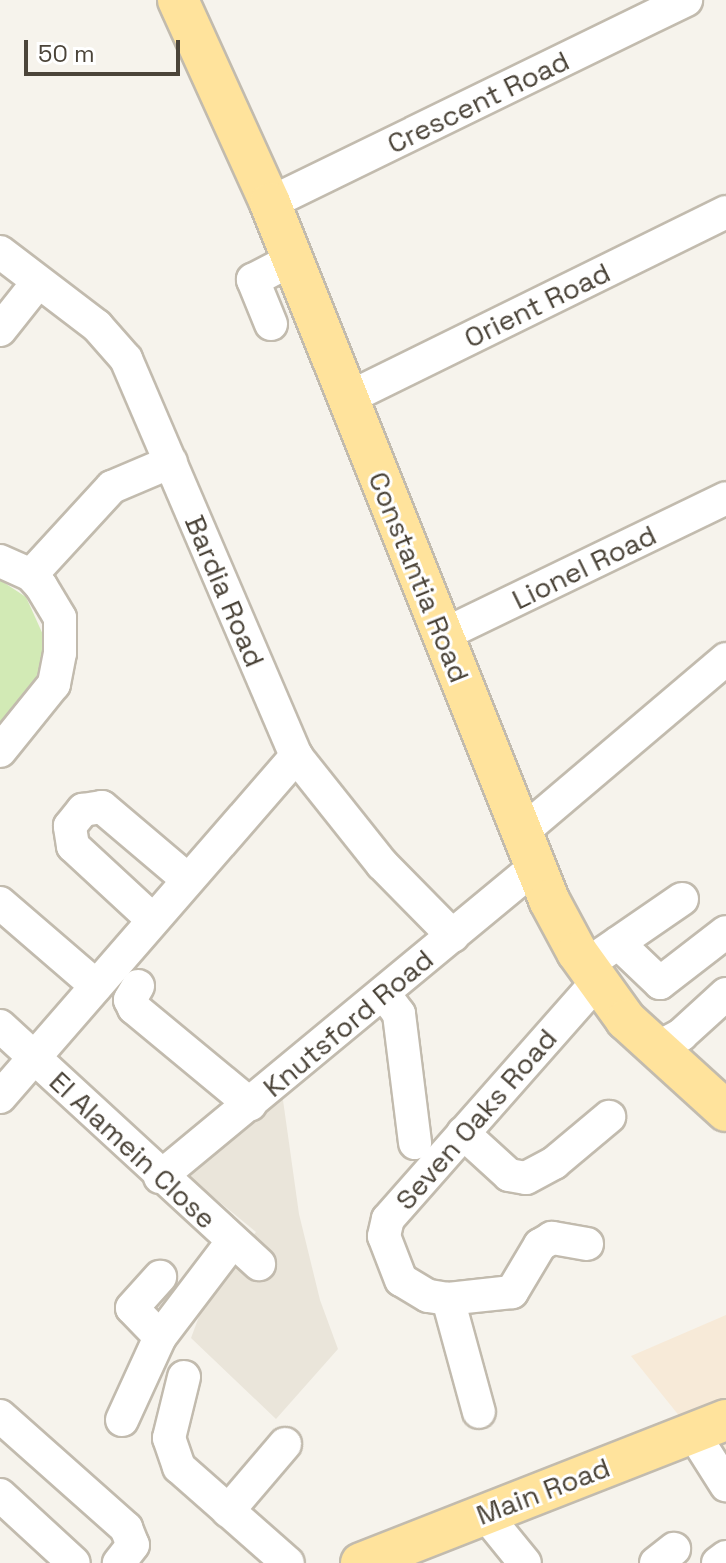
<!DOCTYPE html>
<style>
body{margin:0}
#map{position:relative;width:726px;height:1563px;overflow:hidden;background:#f6f3ec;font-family:"Space Grotesk",sans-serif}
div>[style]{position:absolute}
.residential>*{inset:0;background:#eae5da}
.commercial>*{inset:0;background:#f7ead8}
.green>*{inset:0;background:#d2eab5}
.roads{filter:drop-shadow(2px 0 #c2bbae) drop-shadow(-2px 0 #c2bbae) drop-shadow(0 2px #c2bbae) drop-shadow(0 -2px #c2bbae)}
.minor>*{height:32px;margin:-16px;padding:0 16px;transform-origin:16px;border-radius:16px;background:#fff}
.major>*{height:40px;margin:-20px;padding:0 20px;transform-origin:20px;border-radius:20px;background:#ffe39c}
span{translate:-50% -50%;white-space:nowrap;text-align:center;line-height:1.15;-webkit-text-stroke:6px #fff;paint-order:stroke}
.street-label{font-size:28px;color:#4b4439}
.scale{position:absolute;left:24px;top:40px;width:156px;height:36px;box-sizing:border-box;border:4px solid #4b4439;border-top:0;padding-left:10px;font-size:24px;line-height:28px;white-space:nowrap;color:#4b4439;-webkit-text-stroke:6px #fff;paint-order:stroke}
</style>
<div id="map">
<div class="residential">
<i style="clip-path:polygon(282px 1093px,299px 1214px,320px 1300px,338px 1349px,276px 1419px,191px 1338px,210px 1287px,256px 1232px,188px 1176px)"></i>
</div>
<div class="commercial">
<i style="clip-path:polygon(726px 1315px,726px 1485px,693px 1433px,631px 1356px)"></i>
</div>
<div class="green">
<i style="clip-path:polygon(0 580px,26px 597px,49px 648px,30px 692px,0 726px)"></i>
</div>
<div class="roads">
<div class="minor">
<i style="left:270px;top:203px;width:463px;rotate:-26deg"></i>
<i style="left:0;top:252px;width:122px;rotate:37.3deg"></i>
<i style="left:97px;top:326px;width:44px;rotate:48.7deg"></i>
<i style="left:126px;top:359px;width:432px;rotate:66.8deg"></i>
<i style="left:296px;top:756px;width:138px;rotate:51.5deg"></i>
<i style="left:382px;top:864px;width:101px;rotate:45.4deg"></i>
<i style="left:271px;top:324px;width:48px;rotate:-112.2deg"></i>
<i style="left:253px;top:280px;width:45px;rotate:-27.7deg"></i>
<i style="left:0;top:330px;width:61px;rotate:-51.6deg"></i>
<i style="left:348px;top:398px;width:421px;rotate:-26.2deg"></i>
<i style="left:0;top:561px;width:34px;rotate:24deg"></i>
<i style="left:31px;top:575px;width:15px;rotate:48deg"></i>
<i style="left:41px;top:586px;width:37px;rotate:59deg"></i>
<i style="left:60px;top:618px;width:35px;rotate:90deg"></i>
<i style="left:60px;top:653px;width:32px;rotate:101deg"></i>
<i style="left:54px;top:684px;width:86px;rotate:128.9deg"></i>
<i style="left:31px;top:575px;width:120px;rotate:-47.4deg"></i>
<i style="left:112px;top:487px;width:64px;rotate:-23deg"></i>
<i style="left:443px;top:635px;width:314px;rotate:-25.8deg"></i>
<i style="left:521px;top:833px;width:269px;rotate:-40.3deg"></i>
<i style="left:0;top:903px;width:127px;rotate:40.8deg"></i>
<i style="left:153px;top:920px;width:109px;rotate:-137.2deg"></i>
<i style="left:73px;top:846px;width:20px;rotate:-99deg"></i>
<i style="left:70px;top:826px;width:21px;rotate:-51deg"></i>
<i style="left:83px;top:810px;width:19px;rotate:-9deg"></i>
<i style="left:102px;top:807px;width:111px;rotate:40.3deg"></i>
<i style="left:618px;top:943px;width:58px;rotate:43.6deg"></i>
<i style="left:660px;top:983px;width:83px;rotate:-37.7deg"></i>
<i style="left:602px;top:954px;width:97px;rotate:-34.5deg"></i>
<i style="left:138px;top:986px;width:16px;rotate:120deg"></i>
<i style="left:130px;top:1000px;width:9px;rotate:63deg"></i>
<i style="left:134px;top:1008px;width:151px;rotate:39.6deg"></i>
<i style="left:384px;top:994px;width:25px;rotate:53deg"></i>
<i style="left:399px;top:1014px;width:130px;rotate:82.9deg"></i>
<i style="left:0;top:1026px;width:352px;rotate:42.6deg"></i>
<i style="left:655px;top:1049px;width:30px;rotate:-28deg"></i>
<i style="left:681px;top:1035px;width:61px;rotate:-42.3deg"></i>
<i style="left:0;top:1097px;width:452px;rotate:-49deg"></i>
<i style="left:463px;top:1133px;width:62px;rotate:42.4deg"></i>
<i style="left:509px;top:1175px;width:17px;rotate:10deg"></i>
<i style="left:526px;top:1178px;width:32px;rotate:-28deg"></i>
<i style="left:554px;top:1163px;width:72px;rotate:-39.9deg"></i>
<i style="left:160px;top:1177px;width:487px;rotate:-39.6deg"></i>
<i style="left:587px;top:1244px;width:36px;rotate:-170deg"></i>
<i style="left:552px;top:1238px;width:14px;rotate:150deg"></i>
<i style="left:540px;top:1245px;width:55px;rotate:120.8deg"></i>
<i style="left:512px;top:1292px;width:64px;rotate:173.8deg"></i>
<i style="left:448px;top:1299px;width:20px;rotate:-171deg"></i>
<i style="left:428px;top:1296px;width:31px;rotate:-149deg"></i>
<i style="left:401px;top:1280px;width:47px;rotate:-111.1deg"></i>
<i style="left:384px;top:1236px;width:17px;rotate:-77deg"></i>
<i style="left:388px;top:1219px;width:316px;rotate:-48.6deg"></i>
<i style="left:448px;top:1299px;width:117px;rotate:74.7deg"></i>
<i style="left:160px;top:1337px;width:40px;rotate:-134deg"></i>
<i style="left:132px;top:1308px;width:42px;rotate:-47.9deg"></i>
<i style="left:184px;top:1377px;width:63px;rotate:103.8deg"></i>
<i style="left:169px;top:1438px;width:31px;rotate:71deg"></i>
<i style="left:179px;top:1467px;width:145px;rotate:41.4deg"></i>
<i style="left:0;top:1416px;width:169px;rotate:41.6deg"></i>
<i style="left:126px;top:1528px;width:18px;rotate:68deg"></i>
<i style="left:133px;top:1545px;width:23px;rotate:128deg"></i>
<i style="left:122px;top:1420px;width:91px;rotate:-65.4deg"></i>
<i style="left:160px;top:1337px;width:119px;rotate:-52.8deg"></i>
<i style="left:693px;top:1433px;width:62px;rotate:57.6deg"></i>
<i style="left:0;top:1495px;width:100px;rotate:42.6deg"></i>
<i style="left:228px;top:1511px;width:88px;rotate:-49.6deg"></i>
<i style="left:485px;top:1514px;width:63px;rotate:50.8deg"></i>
<i style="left:656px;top:1563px;width:23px;rotate:-38deg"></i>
<i style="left:718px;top:1563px;width:10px;rotate:-37deg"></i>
</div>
<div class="major">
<i style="left:178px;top:0;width:223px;rotate:65.6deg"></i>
<i style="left:270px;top:203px;width:751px;rotate:68.18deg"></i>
<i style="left:549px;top:900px;width:59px;rotate:61.7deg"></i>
<i style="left:577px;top:952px;width:84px;rotate:54.2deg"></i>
<i style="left:626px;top:1020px;width:135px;rotate:42.3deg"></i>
<i style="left:361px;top:1563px;width:392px;rotate:-21.4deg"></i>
</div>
</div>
<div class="street-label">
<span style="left:478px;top:102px;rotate:-26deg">Crescent Road</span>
<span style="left:537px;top:305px;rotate:-26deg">Orient Road</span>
<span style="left:584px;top:567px;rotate:-26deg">Lionel Road</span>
<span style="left:419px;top:577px;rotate:68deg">Constantia Road</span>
<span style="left:225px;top:591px;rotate:67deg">Bardia Road</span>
<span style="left:348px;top:1023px;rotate:-40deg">Knutsford Road</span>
<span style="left:476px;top:1119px;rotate:-49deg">Seven Oaks Road</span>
<span style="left:133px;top:1150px;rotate:43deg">El Alamein Close</span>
<span style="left:543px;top:1491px;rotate:-21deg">Main Road</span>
</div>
<div class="scale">50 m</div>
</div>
